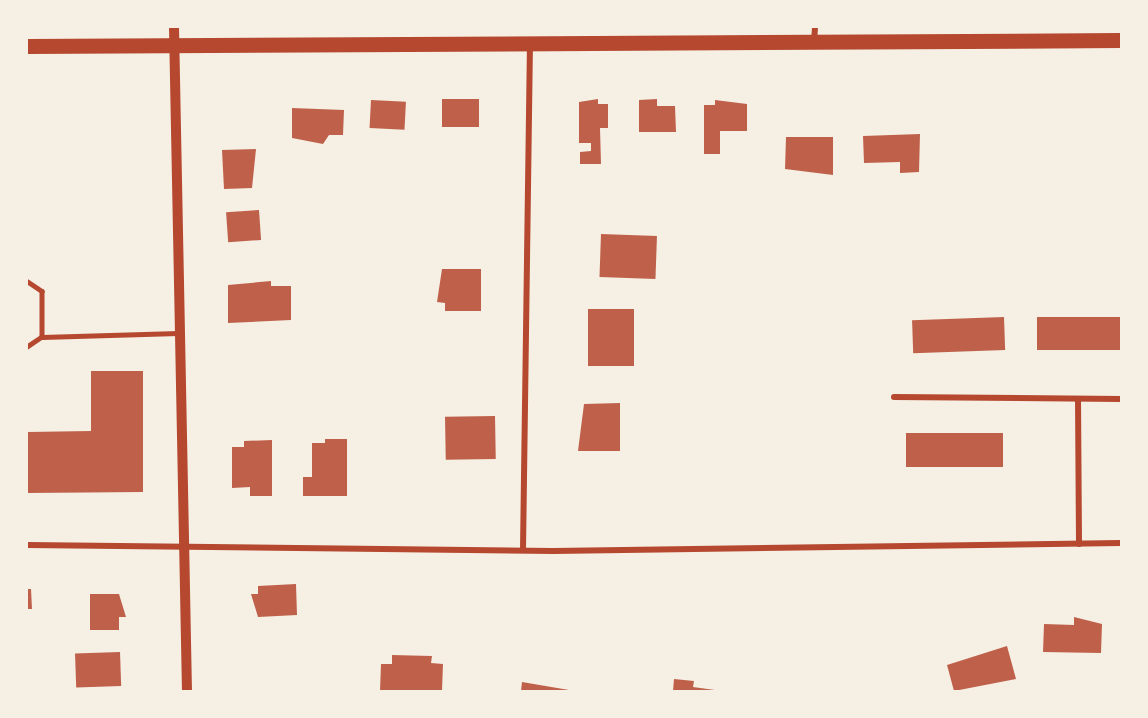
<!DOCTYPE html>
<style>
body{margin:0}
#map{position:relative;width:1148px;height:718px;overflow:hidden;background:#f6efe4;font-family:Merriweather,serif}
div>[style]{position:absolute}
.building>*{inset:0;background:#bf614a;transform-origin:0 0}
.service>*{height:4.5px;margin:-2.25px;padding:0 2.25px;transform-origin:2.25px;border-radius:2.25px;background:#b5482f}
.minor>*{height:6px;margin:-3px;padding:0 3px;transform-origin:3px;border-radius:3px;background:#b5482f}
.tertiary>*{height:10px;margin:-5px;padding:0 5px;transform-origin:5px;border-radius:5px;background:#b5482f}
.primary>*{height:15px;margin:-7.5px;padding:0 7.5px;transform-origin:7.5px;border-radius:7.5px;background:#b5482f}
span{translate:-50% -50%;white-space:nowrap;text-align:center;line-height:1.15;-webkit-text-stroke:4.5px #f6efe4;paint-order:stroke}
.frame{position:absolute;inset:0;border:28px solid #f6efe4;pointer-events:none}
</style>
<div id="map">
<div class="building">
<i style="left:479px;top:99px;width:28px;height:37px;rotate:90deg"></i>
<i style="clip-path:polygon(598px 99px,598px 104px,608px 104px,608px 128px,600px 128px,601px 164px,580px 164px,580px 152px,591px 151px,591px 143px,579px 143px,579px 102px)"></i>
<i style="clip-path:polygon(657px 99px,657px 106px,675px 106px,676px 132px,639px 132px,639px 100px)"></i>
<i style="left:371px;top:100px;width:35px;height:28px;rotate:3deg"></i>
<i style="clip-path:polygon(715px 100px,747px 104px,747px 131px,720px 131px,720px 154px,704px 154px,704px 105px,715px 105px)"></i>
<i style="clip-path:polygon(292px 108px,344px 110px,343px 135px,329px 135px,323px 144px,292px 138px)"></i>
<i style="clip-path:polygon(920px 134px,919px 172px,900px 173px,900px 162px,864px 163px,863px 136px)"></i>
<i style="clip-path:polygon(786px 137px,833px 137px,833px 175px,785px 169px)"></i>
<i style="clip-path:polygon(256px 149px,252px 188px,224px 189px,222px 150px)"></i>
<i style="left:259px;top:210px;width:30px;height:33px;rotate:86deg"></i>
<i style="left:601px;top:234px;width:56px;height:43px;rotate:2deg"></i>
<i style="clip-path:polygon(442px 269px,481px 269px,481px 311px,445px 311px,445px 303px,437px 302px)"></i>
<i style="clip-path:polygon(271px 281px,271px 286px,291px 286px,291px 320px,228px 323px,228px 285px)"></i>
<i style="left:588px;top:309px;width:46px;height:57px"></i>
<i style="left:1004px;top:317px;width:33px;height:92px;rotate:88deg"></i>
<i style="left:1037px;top:317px;width:84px;height:33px"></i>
<i style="clip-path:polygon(91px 371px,143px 371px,143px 492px,27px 493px,27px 432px,91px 431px)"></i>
<i style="clip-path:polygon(620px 403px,620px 451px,578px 451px,584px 404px)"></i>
<i style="left:495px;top:416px;width:43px;height:50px;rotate:89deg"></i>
<i style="left:1003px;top:433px;width:34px;height:97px;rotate:90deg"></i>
<i style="clip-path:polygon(325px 439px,347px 439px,347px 496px,303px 496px,303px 477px,312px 477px,312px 443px,325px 443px)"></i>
<i style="clip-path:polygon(272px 440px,272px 496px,250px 496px,250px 487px,232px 488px,232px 447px,244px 447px,244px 441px)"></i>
<i style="clip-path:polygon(296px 584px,297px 615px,258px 617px,251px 594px,258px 594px,258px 586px)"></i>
<i style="clip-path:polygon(27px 589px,31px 589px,32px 609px,27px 609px)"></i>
<i style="clip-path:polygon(90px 594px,119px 594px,126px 617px,119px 617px,119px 630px,90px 630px)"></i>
<i style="clip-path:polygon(1074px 617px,1102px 624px,1101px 653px,1043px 652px,1044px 624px,1074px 625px)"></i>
<i style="clip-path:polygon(1007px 646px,1016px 679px,954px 691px,947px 665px)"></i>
<i style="left:120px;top:652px;width:34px;height:45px;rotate:88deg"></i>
<i style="clip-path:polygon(392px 655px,432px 656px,431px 663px,443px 664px,442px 691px,380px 691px,381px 664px,392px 664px)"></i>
<i style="clip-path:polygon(674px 679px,694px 681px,693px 687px,722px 691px,673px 691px)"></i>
<i style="clip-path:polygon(522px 682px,569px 690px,569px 691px,521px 691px)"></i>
</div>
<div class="service">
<i style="left:27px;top:281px;width:18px;rotate:34deg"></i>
<i style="left:42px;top:291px;width:46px;rotate:90deg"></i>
<i style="left:42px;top:337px;width:18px;rotate:146deg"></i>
<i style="left:42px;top:337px;width:136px;rotate:-1.7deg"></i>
</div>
<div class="minor">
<i style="left:814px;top:42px;width:15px;rotate:-86deg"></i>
<i style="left:894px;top:397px;width:227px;rotate:0.5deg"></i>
<i style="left:1078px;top:399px;width:145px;rotate:89.6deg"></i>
<i style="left:27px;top:545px;width:526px;rotate:0.65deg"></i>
<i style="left:553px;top:551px;width:568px;rotate:-0.81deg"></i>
<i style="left:523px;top:550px;width:505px;rotate:-89.21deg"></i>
</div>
<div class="tertiary">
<i style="left:174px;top:27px;width:664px;rotate:88.88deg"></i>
</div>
<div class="primary">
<i style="left:27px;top:46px;width:1094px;rotate:-0.31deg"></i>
</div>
<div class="frame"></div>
</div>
